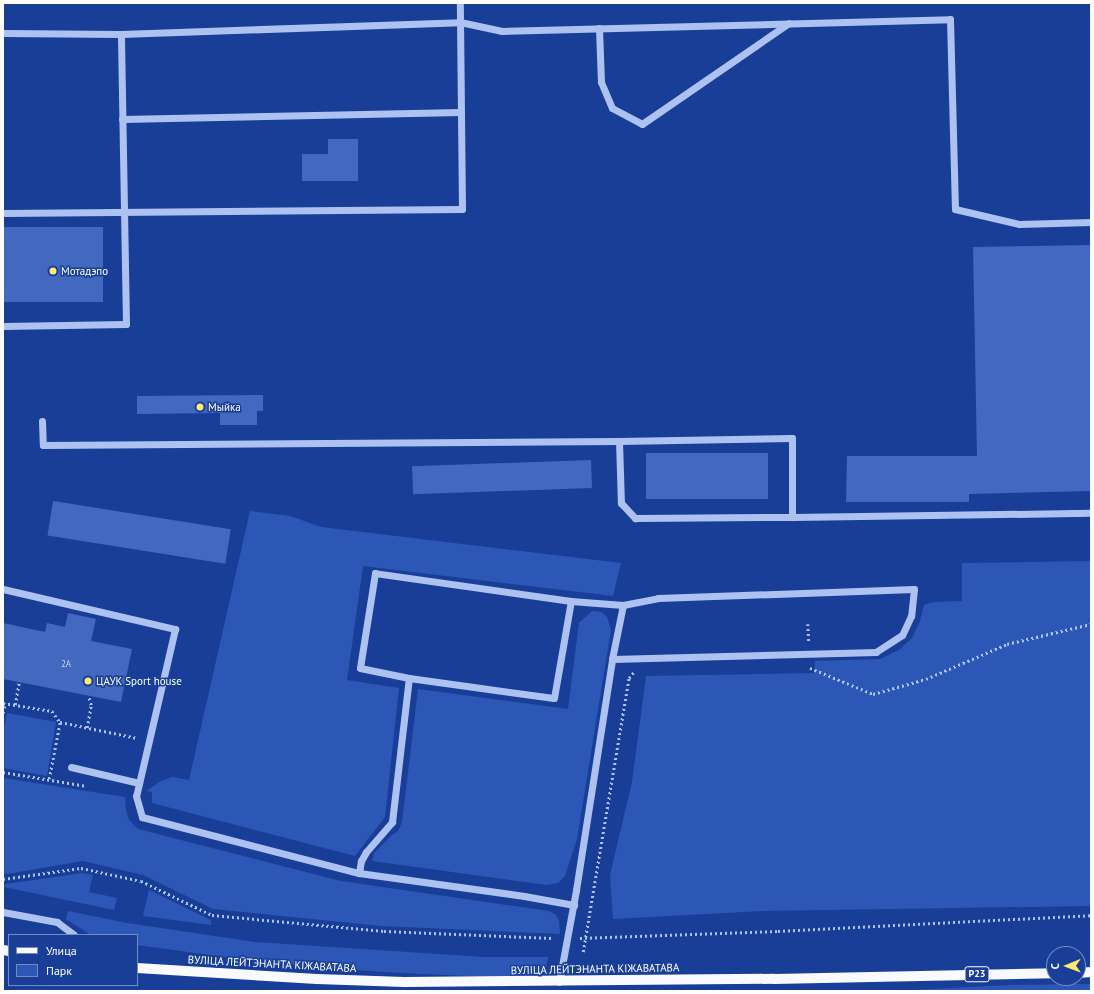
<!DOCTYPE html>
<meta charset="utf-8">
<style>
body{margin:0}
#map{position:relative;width:1094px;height:994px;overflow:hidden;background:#193e98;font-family:"PT Sans",sans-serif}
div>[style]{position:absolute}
.green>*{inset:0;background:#2d57b6}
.building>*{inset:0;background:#4268bf;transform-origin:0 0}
.path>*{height:2.5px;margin-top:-1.25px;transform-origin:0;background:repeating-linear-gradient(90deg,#aec2f1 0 2px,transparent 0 5px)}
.minor>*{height:7px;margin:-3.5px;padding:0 3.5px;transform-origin:3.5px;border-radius:3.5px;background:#aec2f1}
.major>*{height:10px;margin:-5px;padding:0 5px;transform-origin:5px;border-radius:5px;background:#f8faff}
.dots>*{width:11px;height:11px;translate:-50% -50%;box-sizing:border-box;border:2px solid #193e98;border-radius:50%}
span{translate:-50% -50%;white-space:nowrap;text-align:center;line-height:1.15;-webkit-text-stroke:3px #193e98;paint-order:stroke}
.number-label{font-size:9px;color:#d0d9ef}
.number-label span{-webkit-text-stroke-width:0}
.shield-label span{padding:1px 3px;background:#193e98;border:1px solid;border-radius:3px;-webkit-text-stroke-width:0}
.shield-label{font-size:10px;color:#fff;font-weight:700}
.poi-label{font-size:11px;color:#fff}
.left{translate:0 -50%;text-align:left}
.street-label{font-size:11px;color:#fff}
.frame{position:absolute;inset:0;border:4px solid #fff;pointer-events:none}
.legend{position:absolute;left:8px;top:934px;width:130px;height:52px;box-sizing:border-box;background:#193e98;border:1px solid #758bc1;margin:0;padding:5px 7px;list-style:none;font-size:12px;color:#fff}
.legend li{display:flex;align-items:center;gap:8px;height:20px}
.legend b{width:20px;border:1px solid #758bc1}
.north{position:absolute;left:1046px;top:946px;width:40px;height:40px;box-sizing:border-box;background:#193e98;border:1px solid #758bc1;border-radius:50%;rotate:269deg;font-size:11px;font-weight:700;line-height:16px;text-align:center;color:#fff}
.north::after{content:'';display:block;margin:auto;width:14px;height:18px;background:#ffea6e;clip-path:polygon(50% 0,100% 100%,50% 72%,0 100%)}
</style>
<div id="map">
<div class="green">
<i style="clip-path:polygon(250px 511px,290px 516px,321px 527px,621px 563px,613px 596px,363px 566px,347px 680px,399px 688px,385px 817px,355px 856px,152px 803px,152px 792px,146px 791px,161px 781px,172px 777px,189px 780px)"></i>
<i style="clip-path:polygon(1091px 561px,1091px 906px,762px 911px,613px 919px,610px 875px,632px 782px,646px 676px,814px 673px,815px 661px,880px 659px,899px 650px,912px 638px,920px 621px,924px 605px,933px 602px,962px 601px,962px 563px)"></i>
<i style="clip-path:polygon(592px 611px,602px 612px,607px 617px,611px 630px,577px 839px,565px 876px,558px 883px,547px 885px,372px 861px,374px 853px,392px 835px,398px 831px,402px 822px,418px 689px,568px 709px,579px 623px)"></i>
<i style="clip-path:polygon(7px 713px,56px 722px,47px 776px,3px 768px,3px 735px)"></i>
<i style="clip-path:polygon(3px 778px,125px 797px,126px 811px,129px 820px,138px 829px,341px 881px,549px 911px,555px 914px,559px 920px,560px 934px,381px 926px,213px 909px,143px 875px,83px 861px,7px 874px,3px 873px)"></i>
<i style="clip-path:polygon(83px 873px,93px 875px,89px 892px,117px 898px,114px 910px,4px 887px,5px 884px)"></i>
<i style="clip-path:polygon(149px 890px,211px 920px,211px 925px,143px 916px)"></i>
<i style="clip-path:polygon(68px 911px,127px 923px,255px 942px,484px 957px,548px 957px,546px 968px,541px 973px,530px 976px,515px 978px,400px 973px,325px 968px,239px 959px,137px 945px,137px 935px,91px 935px,66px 919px)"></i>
<i style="clip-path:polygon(1091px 984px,1091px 991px,892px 991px,1009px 985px)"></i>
</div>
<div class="building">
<i style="clip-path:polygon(328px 139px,358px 139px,358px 181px,302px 181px,302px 154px,328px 154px)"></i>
<i style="left:103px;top:227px;width:75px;height:100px;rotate:90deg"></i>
<i style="clip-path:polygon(1091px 245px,1091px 491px,969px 494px,969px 502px,846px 502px,847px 456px,977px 456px,973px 247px)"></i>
<i style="clip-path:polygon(263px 395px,263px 411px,257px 411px,257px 425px,220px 425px,220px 413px,137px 414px,137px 396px)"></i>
<i style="left:646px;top:453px;width:122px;height:46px"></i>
<i style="left:591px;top:460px;width:28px;height:179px;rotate:88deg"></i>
<i style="left:53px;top:501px;width:180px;height:35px;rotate:9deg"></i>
<i style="clip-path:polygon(68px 613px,96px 619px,91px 641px,132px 649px,121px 702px,3px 679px,3px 623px,45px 632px,47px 623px,65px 627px)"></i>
</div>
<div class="path">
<i style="left:808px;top:624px;width:18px;rotate:87deg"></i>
<i style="left:810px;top:668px;width:68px;rotate:22.4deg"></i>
<i style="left:873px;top:694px;width:55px;rotate:-15.8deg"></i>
<i style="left:926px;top:679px;width:88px;rotate:-23.4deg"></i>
<i style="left:1007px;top:644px;width:86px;rotate:-13.4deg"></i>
<i style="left:3px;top:703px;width:50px;rotate:9.3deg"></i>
<i style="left:52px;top:711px;width:14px;rotate:54deg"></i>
<i style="left:60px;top:722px;width:79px;rotate:11.7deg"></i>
<i style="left:15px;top:705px;width:23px;rotate:-80deg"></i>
<i style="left:3px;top:713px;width:10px;rotate:-79deg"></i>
<i style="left:87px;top:728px;width:23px;rotate:-80deg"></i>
<i style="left:91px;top:705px;width:9px;rotate:-108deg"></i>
<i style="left:3px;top:772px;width:85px;rotate:9.5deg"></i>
<i style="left:49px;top:779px;width:58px;rotate:-79.1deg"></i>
<i style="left:3px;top:879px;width:79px;rotate:-8deg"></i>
<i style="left:81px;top:868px;width:61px;rotate:12.2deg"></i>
<i style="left:141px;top:881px;width:79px;rotate:25.6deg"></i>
<i style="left:212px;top:915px;width:173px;rotate:5.3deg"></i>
<i style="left:384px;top:931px;width:169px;rotate:2.4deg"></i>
<i style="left:580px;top:938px;width:198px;rotate:-2deg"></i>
<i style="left:778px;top:931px;width:313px;rotate:-2.9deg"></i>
<i style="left:583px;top:952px;width:278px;rotate:-80.5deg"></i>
<i style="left:629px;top:678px;width:8px;rotate:-50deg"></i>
</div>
<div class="minor">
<i style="left:599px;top:28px;width:54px;rotate:87.9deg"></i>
<i style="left:601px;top:82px;width:28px;rotate:67deg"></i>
<i style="left:612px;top:108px;width:34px;rotate:28deg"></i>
<i style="left:642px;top:124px;width:178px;rotate:-34.5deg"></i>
<i style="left:3px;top:33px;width:118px;rotate:0.5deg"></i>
<i style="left:122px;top:119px;width:339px;rotate:-1.2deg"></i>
<i style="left:3px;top:213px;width:459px;rotate:-0.5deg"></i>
<i style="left:462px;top:209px;width:206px;rotate:-90.6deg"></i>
<i style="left:3px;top:326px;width:123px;rotate:-0.9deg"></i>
<i style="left:126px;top:324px;width:290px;rotate:-91deg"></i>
<i style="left:121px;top:34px;width:339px;rotate:-2deg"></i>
<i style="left:460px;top:22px;width:43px;rotate:12.1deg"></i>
<i style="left:502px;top:31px;width:448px;rotate:-1.5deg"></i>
<i style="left:950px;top:19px;width:190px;rotate:88.5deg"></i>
<i style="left:955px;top:209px;width:66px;rotate:13.2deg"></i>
<i style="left:1019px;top:224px;width:72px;rotate:-1.6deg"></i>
<i style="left:42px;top:421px;width:24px;rotate:88deg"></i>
<i style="left:43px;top:445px;width:576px;rotate:-0.4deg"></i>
<i style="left:792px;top:517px;width:79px;rotate:-90deg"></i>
<i style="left:792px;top:438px;width:173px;rotate:179deg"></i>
<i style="left:619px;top:441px;width:62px;rotate:88.2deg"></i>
<i style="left:621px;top:503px;width:21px;rotate:47deg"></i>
<i style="left:635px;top:518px;width:157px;rotate:-0.4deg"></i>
<i style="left:792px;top:517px;width:299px;rotate:-0.8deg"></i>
<i style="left:3px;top:589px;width:177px;rotate:13.1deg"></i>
<i style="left:175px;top:629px;width:171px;rotate:103.1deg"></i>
<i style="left:136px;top:796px;width:22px;rotate:74deg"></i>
<i style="left:142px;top:817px;width:224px;rotate:14.5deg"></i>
<i style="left:359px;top:873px;width:167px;rotate:7.9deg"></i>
<i style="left:524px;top:896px;width:51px;rotate:10.2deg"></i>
<i style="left:571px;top:601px;width:52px;rotate:4.4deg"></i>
<i style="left:71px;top:767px;width:70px;rotate:13.2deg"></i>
<i style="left:359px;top:873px;width:12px;rotate:-81deg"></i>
<i style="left:361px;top:861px;width:10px;rotate:-61deg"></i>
<i style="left:366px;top:852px;width:40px;rotate:-49deg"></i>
<i style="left:392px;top:822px;width:145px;rotate:-83.3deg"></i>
<i style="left:409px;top:678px;width:146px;rotate:7.9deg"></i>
<i style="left:554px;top:698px;width:98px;rotate:-80.1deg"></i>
<i style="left:571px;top:601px;width:198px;rotate:-171.9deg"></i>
<i style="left:375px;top:573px;width:96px;rotate:99deg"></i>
<i style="left:360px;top:668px;width:50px;rotate:11.5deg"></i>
<i style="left:3px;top:912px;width:55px;rotate:10.5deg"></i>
<i style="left:57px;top:922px;width:21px;rotate:37deg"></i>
<i style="left:559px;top:982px;width:94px;rotate:-79.5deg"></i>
<i style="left:576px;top:890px;width:234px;rotate:-81.1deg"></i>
<i style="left:612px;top:659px;width:55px;rotate:-78.5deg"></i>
<i style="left:623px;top:605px;width:36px;rotate:-11deg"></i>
<i style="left:658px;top:598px;width:256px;rotate:-2deg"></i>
<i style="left:914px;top:589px;width:27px;rotate:96deg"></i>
<i style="left:911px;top:616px;width:21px;rotate:115deg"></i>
<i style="left:902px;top:635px;width:31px;rotate:147deg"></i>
<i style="left:876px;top:652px;width:264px;rotate:178.5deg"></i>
</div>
<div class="major">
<i style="left:3px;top:950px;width:6px;rotate:9deg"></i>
<i style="left:137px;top:968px;width:180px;rotate:3.5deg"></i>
<i style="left:317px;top:979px;width:87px;rotate:2deg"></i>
<i style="left:404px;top:982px;width:370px;rotate:-0.5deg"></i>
<i style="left:774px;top:979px;width:280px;rotate:-1.2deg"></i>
<i style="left:1078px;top:973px;width:13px;rotate:-4deg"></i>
</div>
<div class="dots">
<i style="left:53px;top:271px;background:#ffea6e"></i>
<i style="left:200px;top:407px;background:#ffea6e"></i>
<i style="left:88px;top:681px;background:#ffea6e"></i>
</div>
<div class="number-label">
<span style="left:66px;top:664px">2А</span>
</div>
<div class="shield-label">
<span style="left:977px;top:974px">Р23</span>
</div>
<div class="poi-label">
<span class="left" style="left:61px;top:271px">Мотадэпо</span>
<span class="left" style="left:208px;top:407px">Мыйка</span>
<span class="left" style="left:96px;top:681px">ЦАУК Sport house</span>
</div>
<div class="street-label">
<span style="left:272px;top:964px;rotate:3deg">ВУЛІЦА ЛЕЙТЭНАНТА КІЖАВАТАВА</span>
<span style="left:595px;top:969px;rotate:-1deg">ВУЛІЦА ЛЕЙТЭНАНТА КІЖАВАТАВА</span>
</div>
<div class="frame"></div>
<ul class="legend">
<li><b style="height:5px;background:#f8faff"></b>Улица</li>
<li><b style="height:11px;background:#2d57b6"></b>Парк</li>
</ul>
<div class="north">С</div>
</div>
